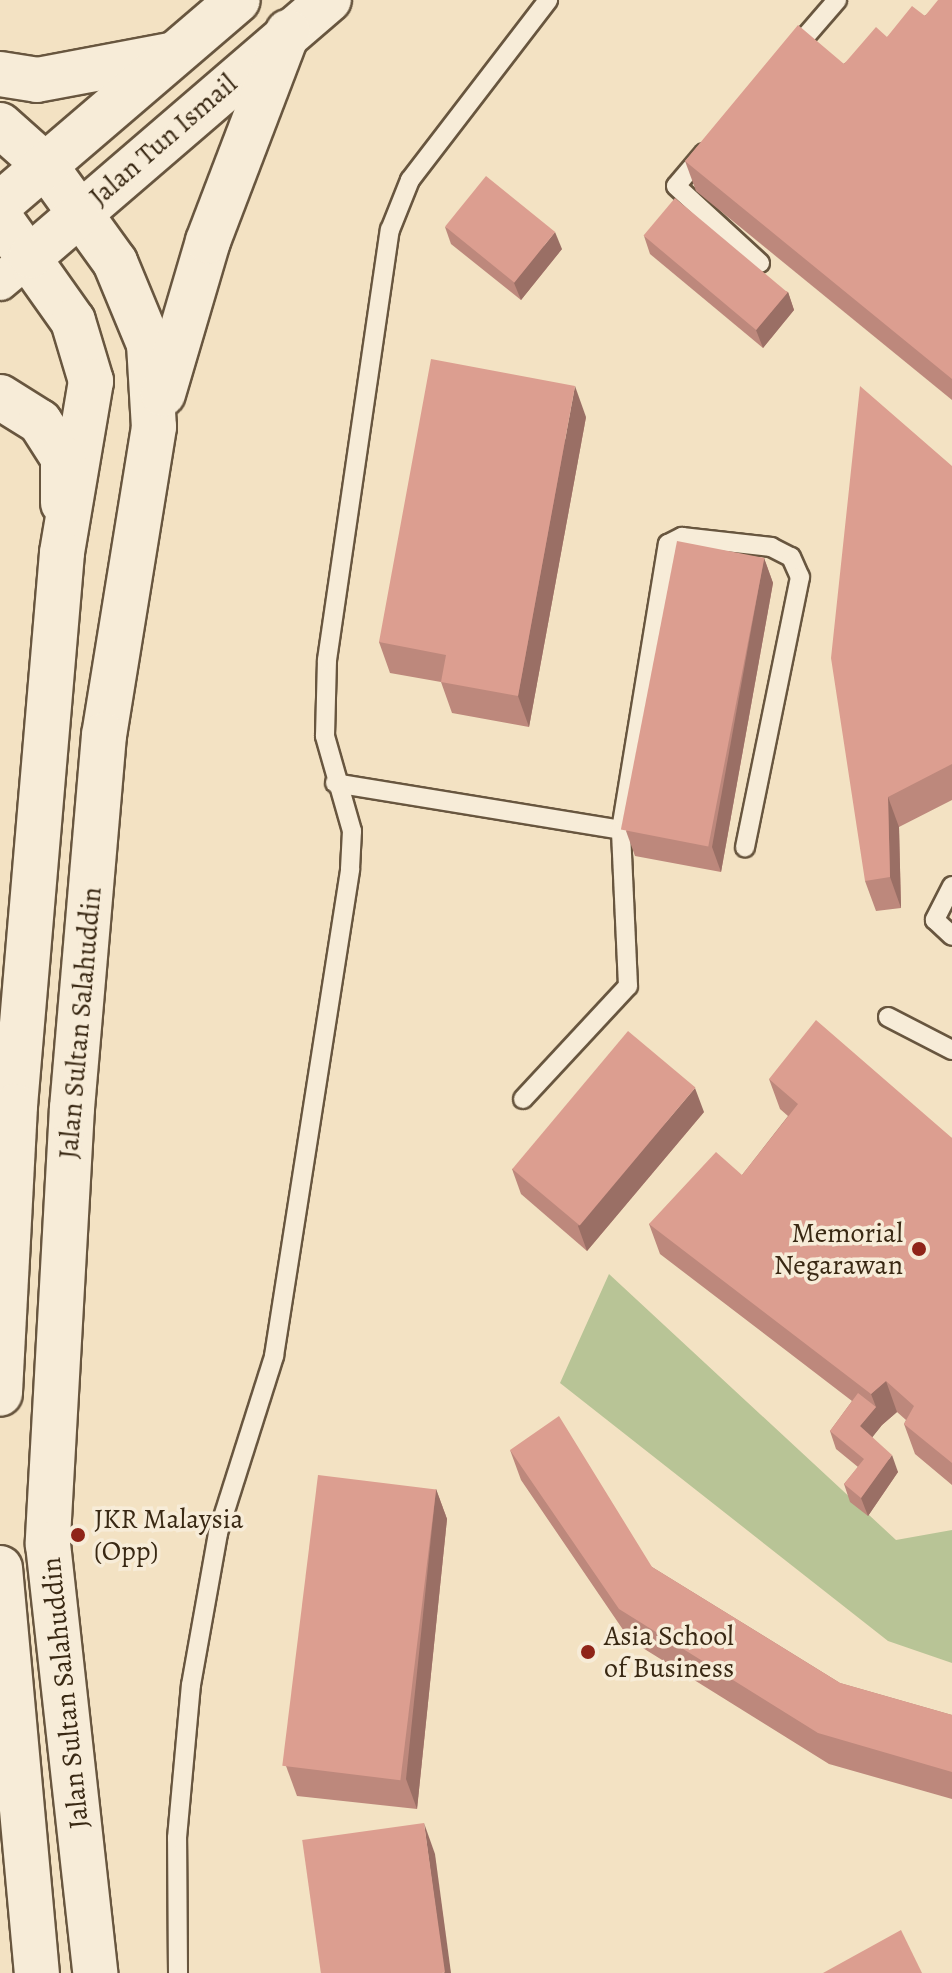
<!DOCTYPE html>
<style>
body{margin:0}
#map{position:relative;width:952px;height:1973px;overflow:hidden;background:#f3e2c3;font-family:Alegreya,serif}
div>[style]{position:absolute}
.green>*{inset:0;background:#b8c496}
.roads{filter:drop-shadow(2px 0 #68563f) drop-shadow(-2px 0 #68563f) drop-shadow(0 2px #68563f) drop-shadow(0 -2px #68563f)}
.lane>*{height:18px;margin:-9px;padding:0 9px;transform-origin:9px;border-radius:9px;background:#f7ecd8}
.street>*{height:36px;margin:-18px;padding:0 18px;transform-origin:18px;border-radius:18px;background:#f7ecd8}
.secondary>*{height:44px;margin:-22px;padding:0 22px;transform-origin:22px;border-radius:22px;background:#f7ecd8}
.wall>*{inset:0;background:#bd887c}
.shaded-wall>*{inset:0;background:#9a6f65}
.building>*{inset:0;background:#dc9e90;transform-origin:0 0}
.dots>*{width:22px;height:22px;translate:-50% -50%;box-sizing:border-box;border:4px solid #f7ecd8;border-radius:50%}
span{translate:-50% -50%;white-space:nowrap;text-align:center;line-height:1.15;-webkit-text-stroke:7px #f7ecd8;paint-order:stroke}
.street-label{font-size:28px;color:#392813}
.poi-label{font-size:28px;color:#392813}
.right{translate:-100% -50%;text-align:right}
.left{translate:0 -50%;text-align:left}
</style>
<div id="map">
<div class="green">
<i style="clip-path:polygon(609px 1274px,896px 1540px,952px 1530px,952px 1663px,888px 1641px,560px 1383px)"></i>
</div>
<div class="roads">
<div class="lane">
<i style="left:792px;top:52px;width:69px;rotate:-49.1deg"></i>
<i style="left:704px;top:153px;width:43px;rotate:130.3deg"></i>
<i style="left:676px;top:186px;width:114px;rotate:42.5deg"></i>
<i style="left:335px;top:783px;width:290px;rotate:9.3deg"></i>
<i style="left:621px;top:830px;width:290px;rotate:-80.7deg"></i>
<i style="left:668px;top:544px;width:16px;rotate:-27deg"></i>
<i style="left:682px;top:537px;width:90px;rotate:6.4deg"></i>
<i style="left:771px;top:547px;width:22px;rotate:27deg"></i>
<i style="left:791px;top:557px;width:22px;rotate:66deg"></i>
<i style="left:800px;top:577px;width:276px;rotate:101.5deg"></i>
<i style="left:952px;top:886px;width:38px;rotate:117deg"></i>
<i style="left:935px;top:920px;width:23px;rotate:43deg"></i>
<i style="left:888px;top:1017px;width:72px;rotate:27.3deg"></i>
<i style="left:523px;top:1099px;width:154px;rotate:-47.1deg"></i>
<i style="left:628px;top:986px;width:156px;rotate:-92.6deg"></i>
<i style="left:178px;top:1973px;width:135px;rotate:-90.4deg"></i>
<i style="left:177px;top:1838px;width:154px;rotate:-84.8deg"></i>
<i style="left:191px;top:1685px;width:154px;rotate:-79.9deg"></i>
<i style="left:218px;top:1533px;width:186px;rotate:-72.4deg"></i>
<i style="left:274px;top:1356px;width:493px;rotate:-81.1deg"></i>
<i style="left:350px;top:869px;width:38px;rotate:-87deg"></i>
<i style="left:352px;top:831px;width:99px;rotate:-105.9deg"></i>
<i style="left:325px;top:736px;width:76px;rotate:-88.5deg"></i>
<i style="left:327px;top:660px;width:435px;rotate:-81.7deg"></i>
<i style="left:390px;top:230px;width:54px;rotate:-68.2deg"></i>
<i style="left:410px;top:180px;width:227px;rotate:-52.5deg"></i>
</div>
<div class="street">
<i style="left:0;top:282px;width:40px;rotate:-40deg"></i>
</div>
<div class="secondary">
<i style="left:0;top:74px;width:37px;rotate:9deg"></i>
<i style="left:37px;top:80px;width:136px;rotate:-10.6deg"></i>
<i style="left:0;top:125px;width:60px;rotate:41.6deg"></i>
<i style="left:45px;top:165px;width:120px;rotate:54.2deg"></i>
<i style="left:115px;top:262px;width:89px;rotate:67.5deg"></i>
<i style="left:149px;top:344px;width:83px;rotate:86.6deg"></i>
<i style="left:154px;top:427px;width:312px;rotate:99.2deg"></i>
<i style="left:104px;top:735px;width:374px;rotate:94.9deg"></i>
<i style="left:72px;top:1108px;width:437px;rotate:93.2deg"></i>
<i style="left:48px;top:1544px;width:432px;rotate:83.7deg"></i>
<i style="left:0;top:204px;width:313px;rotate:-40.6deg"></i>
<i style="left:0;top:218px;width:126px;rotate:54.7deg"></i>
<i style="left:73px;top:321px;width:63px;rotate:73.3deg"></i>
<i style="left:91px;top:381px;width:174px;rotate:99.6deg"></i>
<i style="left:62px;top:553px;width:555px;rotate:94.86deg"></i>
<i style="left:15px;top:1106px;width:288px;rotate:93deg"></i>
<i style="left:31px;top:256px;width:393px;rotate:-40.7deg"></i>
<i style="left:163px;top:394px;width:159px;rotate:-73.6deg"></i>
<i style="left:208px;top:241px;width:224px;rotate:-69.1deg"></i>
<i style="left:0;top:397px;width:47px;rotate:32deg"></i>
<i style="left:40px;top:422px;width:43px;rotate:57.4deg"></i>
<i style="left:63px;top:458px;width:45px;rotate:90deg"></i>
<i style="left:0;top:1568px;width:407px;rotate:84.8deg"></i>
</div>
</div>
<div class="wall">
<i style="clip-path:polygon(952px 0,952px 400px,696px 191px,685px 161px,887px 37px)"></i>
<i style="clip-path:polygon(445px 227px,562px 249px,521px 300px,451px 244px)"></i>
<i style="clip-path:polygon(644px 236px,788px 292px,794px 310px,763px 348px,650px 254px)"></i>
<i style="clip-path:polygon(586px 417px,529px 727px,452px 713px,441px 682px,390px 673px,379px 642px)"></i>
<i style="clip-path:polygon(952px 466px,952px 800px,899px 827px,901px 908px,876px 911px,865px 881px)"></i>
<i style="clip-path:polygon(764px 558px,773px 583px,721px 872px,635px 856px,626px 831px)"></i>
<i style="clip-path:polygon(769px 1079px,952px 1138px,952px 1485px,915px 1454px,904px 1424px,906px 1420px,897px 1412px,882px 1425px,872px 1437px,898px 1472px,868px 1516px,850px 1502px,844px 1484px,858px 1467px,836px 1449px,830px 1431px,852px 1401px,660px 1254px,649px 1224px,742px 1175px,788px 1116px,780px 1109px)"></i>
<i style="clip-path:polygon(704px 1112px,587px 1251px,521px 1194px,512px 1169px)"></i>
<i style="clip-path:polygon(510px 1450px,652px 1567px,840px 1683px,952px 1715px,952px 1799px,829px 1764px,630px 1640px,521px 1480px)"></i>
<i style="clip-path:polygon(436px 1489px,447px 1519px,417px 1809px,297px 1796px,286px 1766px)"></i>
</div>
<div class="shaded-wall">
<i style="clip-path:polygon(555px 232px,562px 249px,521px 300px,514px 283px)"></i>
<i style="clip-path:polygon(788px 292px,794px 310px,763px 348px,756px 330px)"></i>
<i style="clip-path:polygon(575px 386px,586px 417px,529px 727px,518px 696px)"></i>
<i style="clip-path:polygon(764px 558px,773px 583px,721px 872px,712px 847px)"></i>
<i style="clip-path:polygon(888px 797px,899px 827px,901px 908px,890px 877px)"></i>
<i style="clip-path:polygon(695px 1088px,704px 1112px,587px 1251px,578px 1226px)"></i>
<i style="clip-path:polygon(886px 1381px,897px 1412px,882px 1425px,867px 1444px,860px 1426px,876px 1407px,871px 1394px)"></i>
<i style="clip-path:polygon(892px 1455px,898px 1472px,868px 1516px,861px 1498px)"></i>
<i style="clip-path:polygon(436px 1489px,447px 1519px,417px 1809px,406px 1779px)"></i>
<i style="clip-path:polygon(424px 1823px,435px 1854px,451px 1973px,444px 1973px)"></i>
</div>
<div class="building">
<i style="clip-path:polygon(938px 0,952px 0,952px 379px,685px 161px,798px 25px,844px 64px,876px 27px,887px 37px,912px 6px,925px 16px)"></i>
<i style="left:486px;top:176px;width:89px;height:65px;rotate:39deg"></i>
<i style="left:675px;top:198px;width:147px;height:49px;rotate:40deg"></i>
<i style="clip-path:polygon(431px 359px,575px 386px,518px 696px,441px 682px,446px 655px,379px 642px)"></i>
<i style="clip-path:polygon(860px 386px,952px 466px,952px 764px,888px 797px,890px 877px,865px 881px,831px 658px)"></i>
<i style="left:677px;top:541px;width:89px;height:294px;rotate:11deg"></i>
<i style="clip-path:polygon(816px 1020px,952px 1138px,952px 1463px,904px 1424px,914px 1406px,886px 1381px,871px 1394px,649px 1224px,716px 1152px,742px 1175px,798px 1104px,769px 1079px)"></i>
<i style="left:628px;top:1031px;width:88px;height:180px;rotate:40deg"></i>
<i style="clip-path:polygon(858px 1393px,876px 1407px,860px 1426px,892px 1455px,861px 1498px,844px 1484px,864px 1459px,830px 1431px)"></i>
<i style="clip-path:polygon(559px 1416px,652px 1567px,840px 1683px,952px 1715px,952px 1772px,818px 1733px,619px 1609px,510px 1450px)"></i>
<i style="left:318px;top:1475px;width:119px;height:293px;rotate:7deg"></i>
<i style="left:424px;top:1823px;width:151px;height:123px;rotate:82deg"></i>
<i style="clip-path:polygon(901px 1930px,922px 1973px,823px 1973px)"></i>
</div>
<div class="dots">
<i style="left:919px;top:1249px;background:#8f2418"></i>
<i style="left:78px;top:1535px;background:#8f2418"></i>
<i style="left:588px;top:1652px;background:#8f2418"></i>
</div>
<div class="street-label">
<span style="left:163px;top:140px;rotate:-41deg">Jalan Tun Ismail</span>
<span style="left:80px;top:1023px;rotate:-85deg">Jalan Sultan Salahuddin</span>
<span style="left:65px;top:1693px;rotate:-96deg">Jalan Sultan Salahuddin</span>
</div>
<div class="poi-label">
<span class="right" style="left:903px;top:1249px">Memorial<br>Negarawan</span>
<span class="left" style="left:94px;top:1535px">JKR Malaysia<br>(Opp)</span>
<span class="left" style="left:604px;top:1652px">Asia School<br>of Business</span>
</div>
</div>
